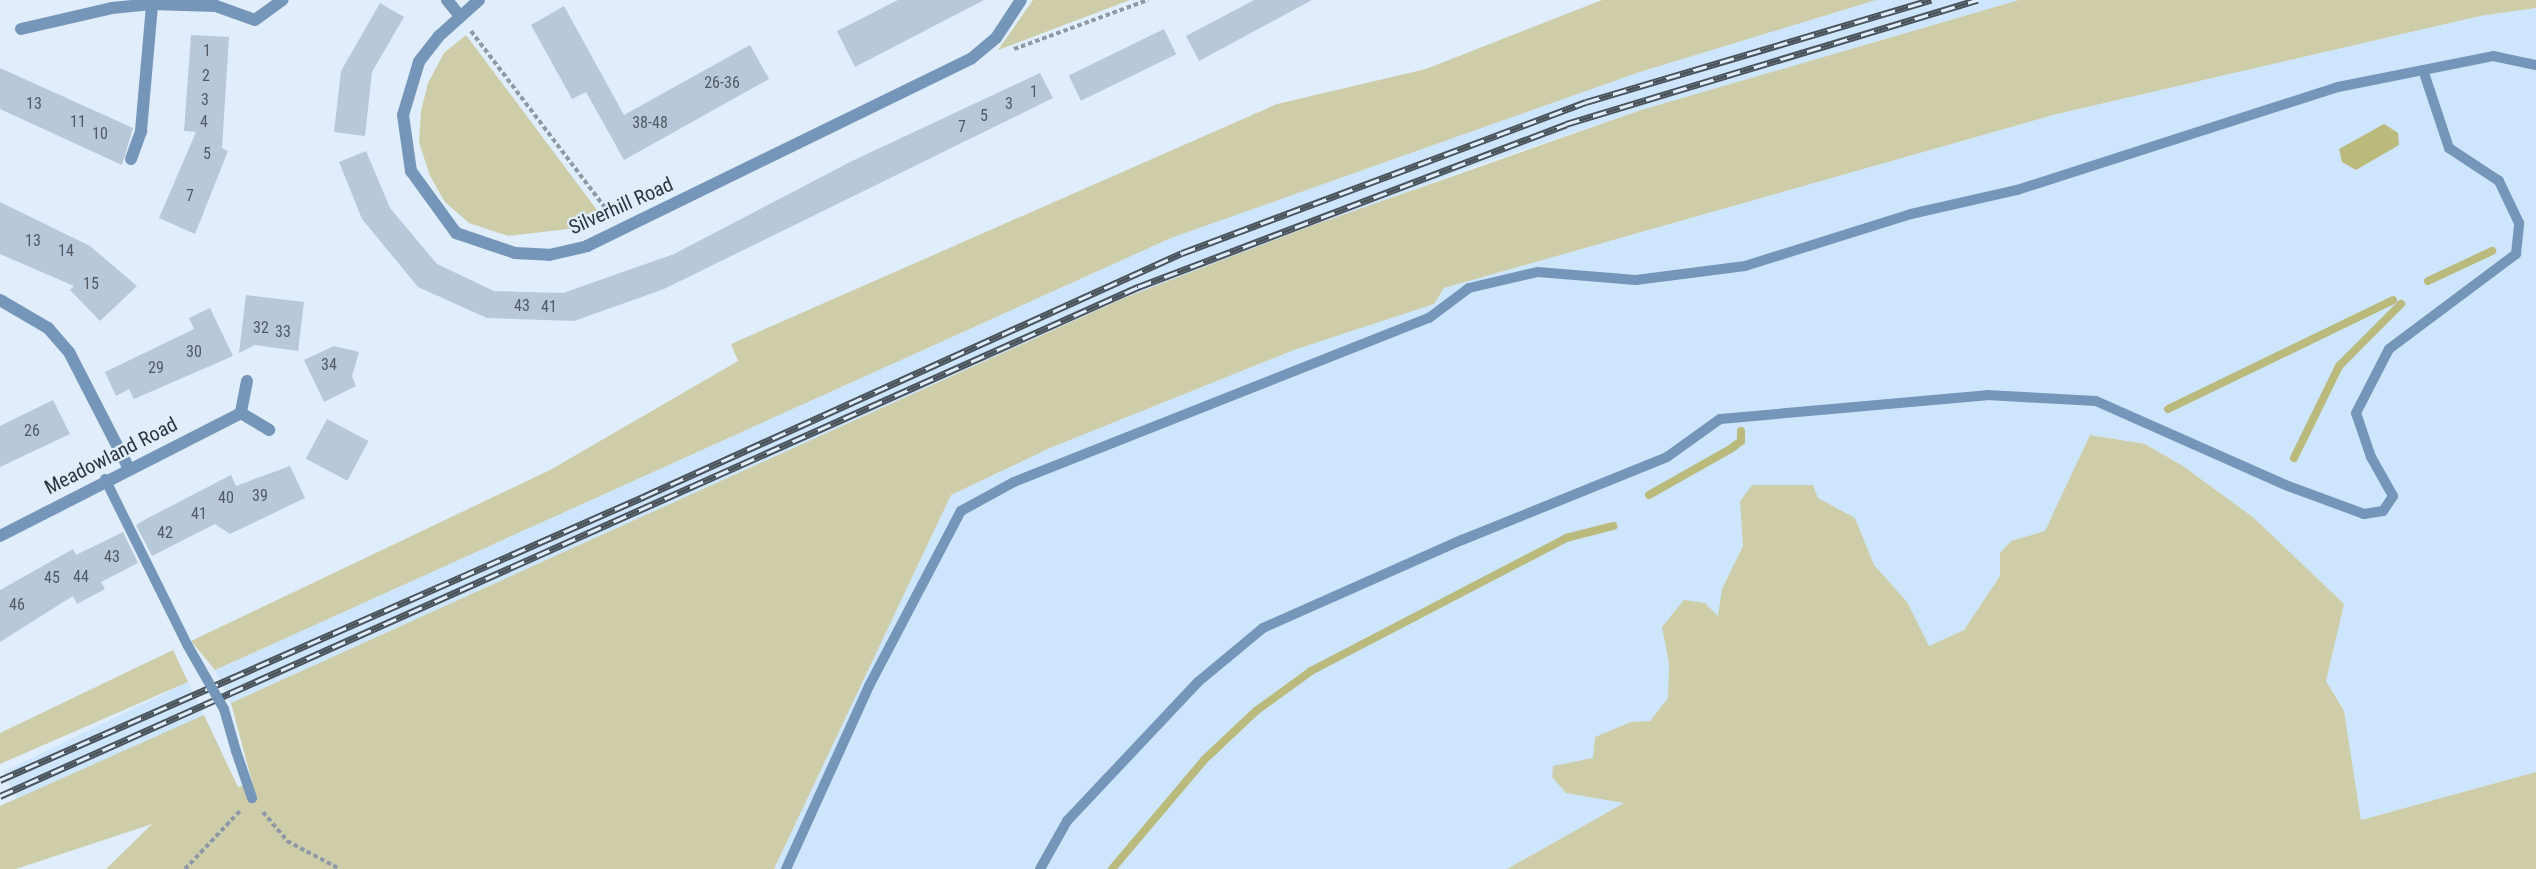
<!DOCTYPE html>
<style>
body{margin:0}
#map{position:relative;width:2536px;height:869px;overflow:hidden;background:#dfedfc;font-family:"Roboto Condensed",sans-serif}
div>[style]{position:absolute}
.built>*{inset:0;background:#cee5fe;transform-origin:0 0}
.green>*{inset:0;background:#cdcea9}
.water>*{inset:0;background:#b9ba7b}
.stream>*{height:8px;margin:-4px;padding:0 4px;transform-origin:4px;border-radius:4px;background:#b9ba7b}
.building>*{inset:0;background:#b7c8da;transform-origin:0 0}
.path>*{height:4px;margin-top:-2px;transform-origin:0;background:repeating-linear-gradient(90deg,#8f99a5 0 4.5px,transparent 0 7.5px)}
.service>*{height:10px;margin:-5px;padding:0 5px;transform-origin:5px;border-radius:5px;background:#7596b9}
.minor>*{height:12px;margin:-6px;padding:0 6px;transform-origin:6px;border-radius:6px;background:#7596b9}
.rail>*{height:7px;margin-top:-3.5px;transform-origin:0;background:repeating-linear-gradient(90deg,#dfedfc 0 14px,#4b535b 0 28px);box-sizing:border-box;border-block:2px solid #4b535b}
.service-bridge>*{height:10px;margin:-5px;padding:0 5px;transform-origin:5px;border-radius:5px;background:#7596b9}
span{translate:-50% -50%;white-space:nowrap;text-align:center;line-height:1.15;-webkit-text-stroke:4.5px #dfedfc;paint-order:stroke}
.number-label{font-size:16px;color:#515a64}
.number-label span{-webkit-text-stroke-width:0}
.street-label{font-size:20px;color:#2f363d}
</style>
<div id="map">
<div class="built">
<i style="clip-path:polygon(1876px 0,2019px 0,1641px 110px,1478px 165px,1124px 298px,231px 703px,215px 670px,1171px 238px,1640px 72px)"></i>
<i style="clip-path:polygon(2536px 8px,2536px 772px,2361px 820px,2344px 712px,2326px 681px,2344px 604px,2254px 518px,2183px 466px,2145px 444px,2091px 435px,2045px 531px,2011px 541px,2000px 576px,1964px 630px,1797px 706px,1507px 869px,774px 869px,951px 495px,1050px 448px,1294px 350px,1434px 304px,1444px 288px,2057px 114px,2480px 16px)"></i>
<i style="left:188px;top:682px;width:37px;height:205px;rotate:64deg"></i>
</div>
<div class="green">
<i style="clip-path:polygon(1033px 0,1130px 0,998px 50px)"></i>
<i style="clip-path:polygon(1602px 0,1876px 0,1640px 72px,1171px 238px,215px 670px,191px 641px,550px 470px,738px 361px,731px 344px,1277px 104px,1426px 69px)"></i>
<i style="clip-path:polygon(2019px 0,2536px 0,2536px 8px,2480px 16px,2057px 114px,1444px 288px,1434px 304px,1294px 350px,1050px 448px,951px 495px,774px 869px,106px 869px,152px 824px,16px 869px,0 869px,0 806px,204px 715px,238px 787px,252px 782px,231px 703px,1124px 298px,1308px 227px,1641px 110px)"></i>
<i style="clip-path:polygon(466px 35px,600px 214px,577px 228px,508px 236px,469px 223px,445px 202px,430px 176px,419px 142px,421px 111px,428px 83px,444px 53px)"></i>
<i style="clip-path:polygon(2090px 435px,2145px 444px,2183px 466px,2254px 518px,2344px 604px,2326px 681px,2344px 711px,2361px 820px,2536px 772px,2536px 869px,1507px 869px,1624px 803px,1566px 793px,1552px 777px,1553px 766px,1593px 758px,1595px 737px,1631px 722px,1650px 721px,1668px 698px,1669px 663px,1662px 627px,1684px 600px,1705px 603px,1718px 616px,1722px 589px,1743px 546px,1740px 501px,1752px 485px,1813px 485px,1818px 498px,1855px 518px,1874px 565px,1907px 602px,1929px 646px,1964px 630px,2000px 576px,2000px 553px,2011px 541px,2045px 531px)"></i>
<i style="clip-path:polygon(173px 650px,188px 682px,0 764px,0 733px)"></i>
</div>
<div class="water">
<i style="clip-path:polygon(2384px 124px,2398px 133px,2399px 145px,2356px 170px,2342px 162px,2339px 149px)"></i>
</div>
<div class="stream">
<i style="left:2428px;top:281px;width:71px;rotate:-25.1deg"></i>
<i style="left:2168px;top:409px;width:250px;rotate:-25.8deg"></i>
<i style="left:2294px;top:458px;width:102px;rotate:-63.9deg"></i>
<i style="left:2339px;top:366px;width:88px;rotate:-45deg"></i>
<i style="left:1649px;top:495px;width:95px;rotate:-29.5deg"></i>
<i style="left:1732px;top:448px;width:11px;rotate:-38deg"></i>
<i style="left:1741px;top:441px;width:10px;rotate:-90deg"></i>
<i style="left:1112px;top:869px;width:144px;rotate:-49.8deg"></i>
<i style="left:1205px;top:759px;width:70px;rotate:-43.3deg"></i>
<i style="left:1256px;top:711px;width:68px;rotate:-36deg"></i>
<i style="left:1311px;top:671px;width:288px;rotate:-27.5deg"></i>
<i style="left:1566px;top:538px;width:49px;rotate:-14.3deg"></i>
</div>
<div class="building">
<i style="clip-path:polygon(898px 0,984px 0,855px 67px,837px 31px)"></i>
<i style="clip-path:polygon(1254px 0,1312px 0,1199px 61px,1186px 36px)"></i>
<i style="clip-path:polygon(380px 3px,404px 17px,372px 72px,365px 136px,334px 132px,341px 71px)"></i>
<i style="clip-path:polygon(564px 6px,624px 115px,750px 45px,769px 79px,624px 160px,586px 92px,572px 99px,531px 25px)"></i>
<i style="left:1164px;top:29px;width:28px;height:106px;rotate:64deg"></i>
<i style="clip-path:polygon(191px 35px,229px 37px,222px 148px,228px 151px,195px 234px,159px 218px,196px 132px,184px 131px)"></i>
<i style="clip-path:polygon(0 68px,133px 128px,122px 165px,0 109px)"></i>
<i style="clip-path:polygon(1040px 73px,1053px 98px,664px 289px,574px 321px,487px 318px,418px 287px,362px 219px,339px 162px,366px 151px,390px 208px,437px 264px,494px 291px,563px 293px,674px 254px,852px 161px)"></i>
<i style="clip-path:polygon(0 202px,90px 246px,137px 286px,100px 321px,70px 290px,74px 286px,0 254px)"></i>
<i style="clip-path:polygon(246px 295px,304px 302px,298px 351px,255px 345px,239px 353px)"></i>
<i style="clip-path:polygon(210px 308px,233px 356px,134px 399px,129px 389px,116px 396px,105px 372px,194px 329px,189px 318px)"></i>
<i style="clip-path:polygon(334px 346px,359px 352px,352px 376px,356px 386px,324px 402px,304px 360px)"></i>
<i style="clip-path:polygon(53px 400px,70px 434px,0 467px,0 426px)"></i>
<i style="left:327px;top:419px;width:47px;height:45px;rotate:28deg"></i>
<i style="clip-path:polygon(290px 466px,305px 498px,230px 534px,215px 524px,152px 556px,136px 525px,146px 519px,231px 475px,236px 486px)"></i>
<i style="clip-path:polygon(123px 532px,138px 563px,101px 582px,105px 589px,77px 604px,73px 596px,0 642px,0 590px,73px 549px,76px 555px)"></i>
</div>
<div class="path">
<i style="left:471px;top:31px;width:230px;rotate:52.8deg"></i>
<i style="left:1014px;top:49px;width:143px;rotate:-20.1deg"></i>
<i style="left:263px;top:812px;width:38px;rotate:50deg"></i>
<i style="left:287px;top:841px;width:60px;rotate:27.8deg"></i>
<i style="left:185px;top:869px;width:80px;rotate:-46.5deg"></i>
</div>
<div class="service">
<i style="left:105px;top:479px;width:186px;rotate:63.6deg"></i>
<i style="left:236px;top:751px;width:50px;rotate:71.2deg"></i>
<i style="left:786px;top:869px;width:201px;rotate:-65.6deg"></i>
<i style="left:869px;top:686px;width:198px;rotate:-62.3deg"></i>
<i style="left:961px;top:511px;width:60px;rotate:-28.7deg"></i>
<i style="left:1014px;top:482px;width:446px;rotate:-21.6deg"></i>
<i style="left:1429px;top:318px;width:50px;rotate:-36.9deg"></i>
<i style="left:1469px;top:288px;width:71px;rotate:-13.1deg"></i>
<i style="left:1538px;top:272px;width:98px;rotate:4.7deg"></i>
<i style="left:1636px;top:280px;width:110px;rotate:-7.3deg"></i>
<i style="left:1745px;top:266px;width:174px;rotate:-17.4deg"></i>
<i style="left:1911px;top:214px;width:109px;rotate:-12.8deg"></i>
<i style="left:2017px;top:190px;width:337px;rotate:-17.8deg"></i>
<i style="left:2338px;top:87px;width:158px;rotate:-11.3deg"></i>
<i style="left:2493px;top:56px;width:44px;rotate:11.8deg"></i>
<i style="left:1040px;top:869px;width:55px;rotate:-60.6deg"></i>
<i style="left:1067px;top:821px;width:191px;rotate:-46.7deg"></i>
<i style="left:1198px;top:682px;width:85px;rotate:-39.7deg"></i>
<i style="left:1263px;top:628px;width:218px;rotate:-23.9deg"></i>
<i style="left:1462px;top:540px;width:221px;rotate:-22deg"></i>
<i style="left:1667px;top:457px;width:65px;rotate:-35.6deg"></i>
<i style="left:1720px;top:419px;width:268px;rotate:-5.1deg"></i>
<i style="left:1987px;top:395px;width:109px;rotate:3.2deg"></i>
<i style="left:2096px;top:401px;width:210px;rotate:23.9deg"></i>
<i style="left:2288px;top:486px;width:81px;rotate:20.2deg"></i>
<i style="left:2364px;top:514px;width:19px;rotate:-9deg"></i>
<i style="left:2383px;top:511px;width:18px;rotate:-56deg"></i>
<i style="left:2393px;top:496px;width:45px;rotate:-119.4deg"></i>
<i style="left:2371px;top:457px;width:46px;rotate:-108.8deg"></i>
<i style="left:2356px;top:413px;width:72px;rotate:-62.7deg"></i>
<i style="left:2389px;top:349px;width:159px;rotate:-36.8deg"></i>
<i style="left:2516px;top:254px;width:31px;rotate:-84deg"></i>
<i style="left:2519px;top:223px;width:47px;rotate:-115.5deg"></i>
<i style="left:2499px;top:181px;width:60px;rotate:-146.6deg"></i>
<i style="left:2449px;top:148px;width:82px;rotate:-108.4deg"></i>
</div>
<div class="minor">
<i style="left:447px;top:0;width:19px;rotate:51deg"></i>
<i style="left:479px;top:0;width:54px;rotate:138deg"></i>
<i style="left:439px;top:36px;width:33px;rotate:128deg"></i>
<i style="left:419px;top:62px;width:55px;rotate:106.8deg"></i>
<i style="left:403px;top:115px;width:57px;rotate:81.9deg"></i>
<i style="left:411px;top:171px;width:77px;rotate:54deg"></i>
<i style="left:456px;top:233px;width:62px;rotate:18.7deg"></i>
<i style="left:515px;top:253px;width:34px;rotate:3deg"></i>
<i style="left:549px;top:255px;width:39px;rotate:-13deg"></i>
<i style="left:587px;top:246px;width:428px;rotate:-26deg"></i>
<i style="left:972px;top:58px;width:31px;rotate:-40deg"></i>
<i style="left:996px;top:38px;width:45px;rotate:-56.7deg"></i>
<i style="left:21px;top:29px;width:93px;rotate:-13deg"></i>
<i style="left:112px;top:8px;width:40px;rotate:-5.7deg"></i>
<i style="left:152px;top:4px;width:64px;rotate:1.8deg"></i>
<i style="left:216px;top:6px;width:41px;rotate:19.7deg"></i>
<i style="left:255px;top:20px;width:34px;rotate:-36deg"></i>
<i style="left:131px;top:159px;width:30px;rotate:-70deg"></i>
<i style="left:141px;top:131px;width:127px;rotate:-85deg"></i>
<i style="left:0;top:300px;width:56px;rotate:30.3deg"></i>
<i style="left:48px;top:328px;width:32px;rotate:49deg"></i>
<i style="left:69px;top:352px;width:129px;rotate:62.8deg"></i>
<i style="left:247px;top:381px;width:33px;rotate:101deg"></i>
<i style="left:241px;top:413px;width:33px;rotate:31deg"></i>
<i style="left:0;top:536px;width:271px;rotate:-27deg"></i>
</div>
<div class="rail">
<i style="left:0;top:780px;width:705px;rotate:-23.76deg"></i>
<i style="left:645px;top:496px;width:589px;rotate:-24.35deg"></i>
<i style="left:1182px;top:253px;width:431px;rotate:-20.5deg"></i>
<i style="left:1586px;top:102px;width:360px;rotate:-16.5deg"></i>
<i style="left:0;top:796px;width:1247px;rotate:-24.1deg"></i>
<i style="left:1138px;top:287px;width:458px;rotate:-20.8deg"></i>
<i style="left:1566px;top:124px;width:430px;rotate:-16.8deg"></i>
</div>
<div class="service-bridge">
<i style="left:188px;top:646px;width:73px;rotate:60.3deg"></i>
<i style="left:224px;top:709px;width:44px;rotate:74.1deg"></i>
</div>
<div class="number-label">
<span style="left:207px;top:51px">1</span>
<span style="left:206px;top:76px">2</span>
<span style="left:722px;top:83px">26-36</span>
<span style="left:1034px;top:92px">1</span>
<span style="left:205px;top:100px">3</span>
<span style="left:34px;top:104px">13</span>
<span style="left:1009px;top:104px">3</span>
<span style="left:984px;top:116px">5</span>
<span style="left:78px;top:122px">11</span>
<span style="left:204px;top:122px">4</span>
<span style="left:650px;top:123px">38-48</span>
<span style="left:962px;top:127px">7</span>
<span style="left:100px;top:134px">10</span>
<span style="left:207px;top:154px">5</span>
<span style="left:190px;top:196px">7</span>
<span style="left:33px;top:241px">13</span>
<span style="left:66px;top:251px">14</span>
<span style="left:91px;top:284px">15</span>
<span style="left:522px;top:306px">43</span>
<span style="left:549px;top:307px">41</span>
<span style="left:261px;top:328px">32</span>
<span style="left:283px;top:332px">33</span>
<span style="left:194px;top:352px">30</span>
<span style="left:329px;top:365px">34</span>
<span style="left:156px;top:368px">29</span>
<span style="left:32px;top:431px">26</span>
<span style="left:260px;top:496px">39</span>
<span style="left:226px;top:498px">40</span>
<span style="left:199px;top:514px">41</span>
<span style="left:165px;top:533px">42</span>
<span style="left:112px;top:557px">43</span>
<span style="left:81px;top:577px">44</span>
<span style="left:52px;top:578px">45</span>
<span style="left:17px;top:605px">46</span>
</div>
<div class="street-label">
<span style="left:621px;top:206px;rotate:-24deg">Silverhill Road</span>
<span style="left:111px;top:456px;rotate:-27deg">Meadowland Road</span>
</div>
</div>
